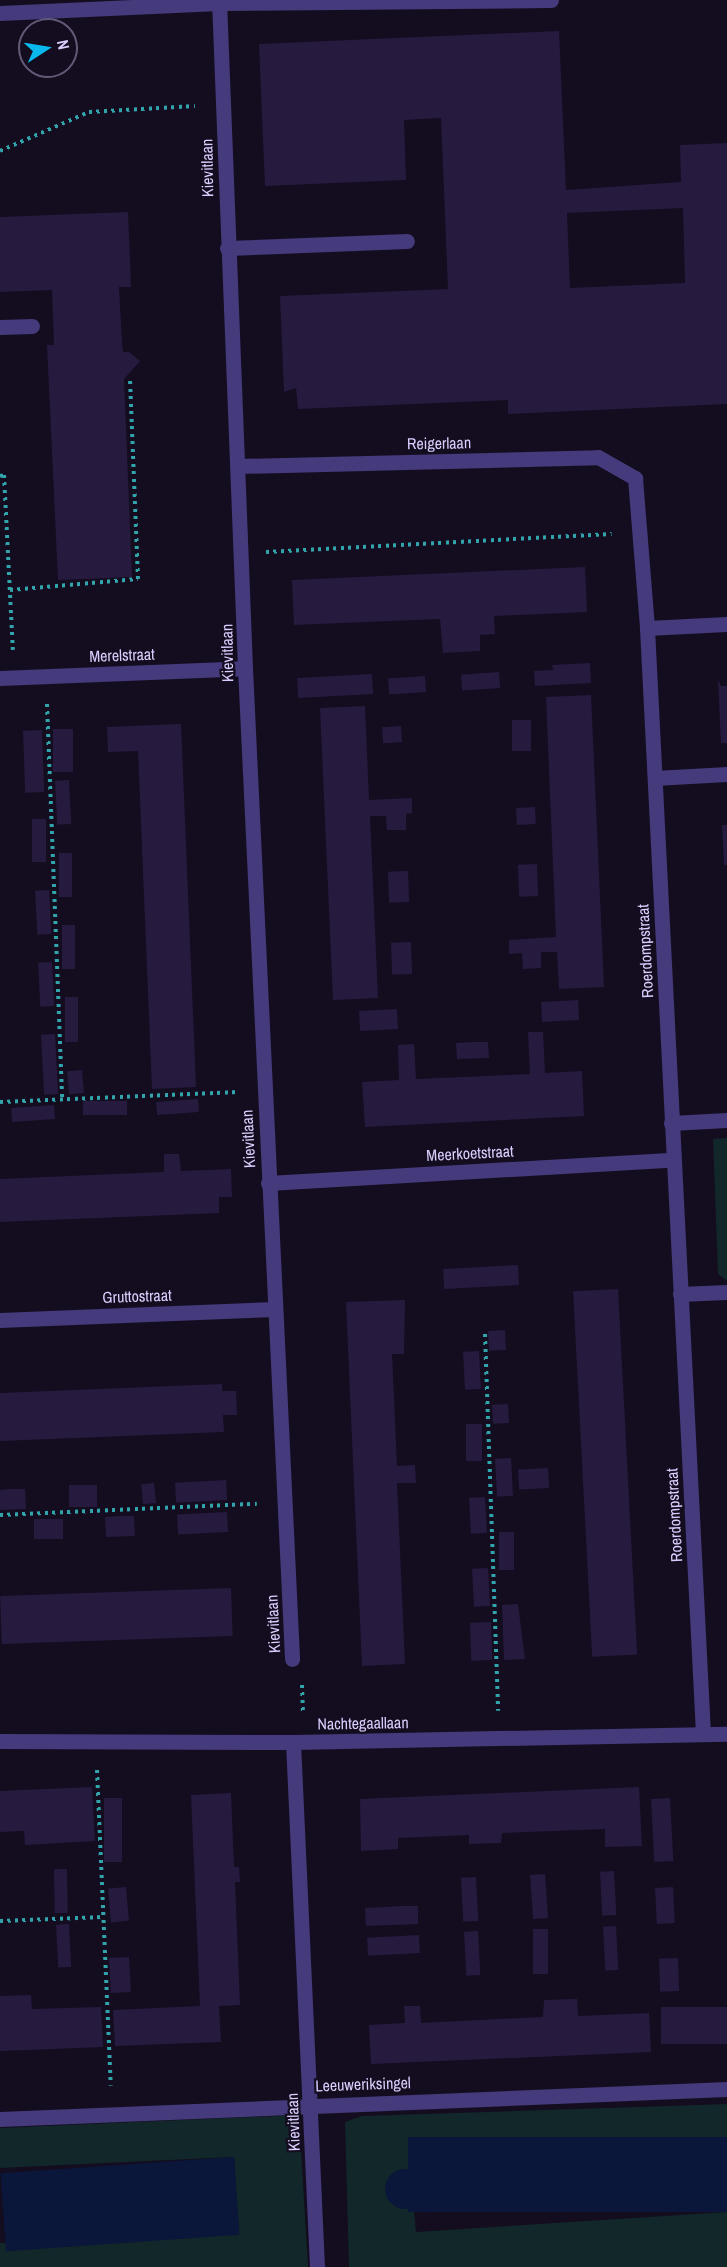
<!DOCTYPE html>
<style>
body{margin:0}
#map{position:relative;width:727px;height:2267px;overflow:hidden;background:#130d1f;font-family:"Archivo Narrow",sans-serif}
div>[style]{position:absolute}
.green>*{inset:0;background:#112729}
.water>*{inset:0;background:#0b163b;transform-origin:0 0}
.canal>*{height:40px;margin:-20px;padding:0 20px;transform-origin:20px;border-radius:20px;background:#0b163b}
.building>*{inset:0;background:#271a3f;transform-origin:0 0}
.path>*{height:4px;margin-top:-2px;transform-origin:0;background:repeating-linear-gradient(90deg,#32a4ac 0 3px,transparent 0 7.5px)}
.minor>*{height:15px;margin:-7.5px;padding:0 7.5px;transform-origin:7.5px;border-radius:7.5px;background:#453a7c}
span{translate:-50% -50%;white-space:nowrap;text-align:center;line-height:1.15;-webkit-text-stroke:4.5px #130d1f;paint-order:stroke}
.street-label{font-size:16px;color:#d9cefd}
.north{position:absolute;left:18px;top:18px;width:60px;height:60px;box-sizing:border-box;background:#130d1f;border:2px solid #625a78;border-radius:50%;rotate:78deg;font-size:16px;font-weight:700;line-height:24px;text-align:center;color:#d9cefd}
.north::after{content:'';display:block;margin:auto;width:21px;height:27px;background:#09b9ed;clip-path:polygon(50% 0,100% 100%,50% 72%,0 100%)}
</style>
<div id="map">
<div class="green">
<i style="clip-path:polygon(727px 1138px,727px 1281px,718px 1274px,713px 1139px)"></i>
<i style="clip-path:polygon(727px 2104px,727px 2137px,409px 2157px,416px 2232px,727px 2212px,727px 2267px,349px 2267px,345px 2122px,362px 2116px)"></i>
<i style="clip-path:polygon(299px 2115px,308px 2267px,0 2267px,0 2243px,239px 2234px,234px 2157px,0 2168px,0 2128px)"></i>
</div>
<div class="water">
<i style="left:727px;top:2137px;width:75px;height:319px;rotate:90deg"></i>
<i style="left:234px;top:2157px;width:78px;height:234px;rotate:86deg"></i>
</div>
<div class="canal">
<i style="left:405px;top:2189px;width:61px;rotate:-1.9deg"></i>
</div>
<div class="building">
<i style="clip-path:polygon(evenodd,559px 31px,566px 190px,681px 182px,680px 145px,727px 143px,727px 404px,508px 414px,508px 400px,298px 409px,296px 388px,284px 392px,280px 296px,448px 289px,441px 118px,404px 120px,406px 180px,265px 186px,259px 44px,559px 31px,683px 208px,685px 283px,570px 288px,567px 213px,683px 208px)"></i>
<i style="clip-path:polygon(128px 212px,131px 287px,119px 287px,122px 342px,123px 352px,129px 352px,140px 361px,124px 379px,132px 577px,58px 580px,47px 345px,54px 345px,52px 290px,0 292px,0 217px)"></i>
<i style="clip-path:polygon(585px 567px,587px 612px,494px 616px,495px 634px,480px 635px,480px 651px,443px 653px,440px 619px,294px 625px,292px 580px)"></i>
<i style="clip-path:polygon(590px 663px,591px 683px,535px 686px,534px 671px,553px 670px,552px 665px)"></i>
<i style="left:499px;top:672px;width:16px;height:38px;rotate:86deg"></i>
<i style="left:372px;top:674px;width:20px;height:75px;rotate:87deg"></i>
<i style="left:425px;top:676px;width:16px;height:37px;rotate:86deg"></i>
<i style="clip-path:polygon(718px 680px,721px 686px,727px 686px,727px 743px,721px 743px)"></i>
<i style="clip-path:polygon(591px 695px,604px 987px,559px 989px,557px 952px,541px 952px,541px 968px,523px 969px,522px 953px,509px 954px,509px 940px,556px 937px,546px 697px)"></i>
<i style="clip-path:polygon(365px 706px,369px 800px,412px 798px,412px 813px,406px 814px,406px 830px,387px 830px,386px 816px,370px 816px,378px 998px,333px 1000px,320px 708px)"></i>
<i style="left:512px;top:720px;width:19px;height:31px"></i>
<i style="clip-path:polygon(181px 724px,196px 1087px,152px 1089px,138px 751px,108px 752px,107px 727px)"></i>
<i style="left:401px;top:726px;width:16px;height:19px;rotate:86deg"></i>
<i style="left:53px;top:729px;width:20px;height:43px"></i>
<i style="left:42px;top:730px;width:62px;height:19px;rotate:88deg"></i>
<i style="left:69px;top:780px;width:44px;height:14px;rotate:87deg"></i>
<i style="left:535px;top:807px;width:17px;height:19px;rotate:87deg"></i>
<i style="left:32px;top:819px;width:14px;height:43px"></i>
<i style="clip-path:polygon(722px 825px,727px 825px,727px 865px,724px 865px)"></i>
<i style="left:59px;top:853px;width:13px;height:44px"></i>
<i style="left:537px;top:864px;width:32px;height:19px;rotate:88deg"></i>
<i style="left:408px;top:871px;width:31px;height:20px;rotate:88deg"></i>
<i style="left:49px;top:890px;width:44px;height:14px;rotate:87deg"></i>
<i style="left:62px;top:925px;width:13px;height:44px"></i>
<i style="left:411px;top:942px;width:32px;height:20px;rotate:88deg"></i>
<i style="left:52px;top:962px;width:44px;height:14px;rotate:87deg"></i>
<i style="left:65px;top:997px;width:13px;height:45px"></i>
<i style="left:578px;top:1000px;width:20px;height:37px;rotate:87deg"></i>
<i style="left:397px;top:1009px;width:20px;height:38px;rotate:87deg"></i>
<i style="clip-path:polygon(528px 1032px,543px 1032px,545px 1073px,582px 1071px,584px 1116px,365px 1127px,362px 1082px,399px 1080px,398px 1045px,414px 1044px,416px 1079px,530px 1074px)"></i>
<i style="left:55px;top:1034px;width:60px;height:14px;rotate:87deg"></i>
<i style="clip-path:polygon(472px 1042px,488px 1042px,489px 1058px,457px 1059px,456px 1043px)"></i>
<i style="left:82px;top:1070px;width:23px;height:15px;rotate:85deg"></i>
<i style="left:198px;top:1099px;width:13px;height:42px;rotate:86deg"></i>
<i style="left:127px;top:1101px;width:14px;height:44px;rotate:90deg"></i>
<i style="left:54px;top:1105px;width:14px;height:43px;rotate:86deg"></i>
<i style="clip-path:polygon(164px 1154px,179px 1154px,181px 1171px,231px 1169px,232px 1197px,219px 1197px,219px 1213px,0 1222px,0 1179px,164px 1172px)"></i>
<i style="left:518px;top:1265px;width:20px;height:75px;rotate:87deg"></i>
<i style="left:618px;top:1289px;width:366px;height:45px;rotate:87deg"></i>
<i style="clip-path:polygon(405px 1300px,404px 1354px,392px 1354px,397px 1466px,415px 1465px,416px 1483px,397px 1483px,405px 1664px,362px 1666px,346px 1302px)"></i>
<i style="left:505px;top:1330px;width:20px;height:17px;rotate:87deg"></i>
<i style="left:479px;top:1351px;width:38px;height:16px;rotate:87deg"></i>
<i style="clip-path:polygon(222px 1384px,222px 1391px,236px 1391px,237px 1415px,223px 1415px,224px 1432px,0 1441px,0 1393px)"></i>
<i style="left:508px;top:1404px;width:19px;height:16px;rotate:87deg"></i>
<i style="left:466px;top:1424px;width:16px;height:37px"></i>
<i style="left:511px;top:1458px;width:38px;height:16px;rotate:87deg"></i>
<i style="left:548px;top:1468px;width:20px;height:30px;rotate:87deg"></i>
<i style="left:226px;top:1480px;width:20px;height:51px;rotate:87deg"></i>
<i style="left:154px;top:1483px;width:20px;height:13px;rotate:84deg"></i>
<i style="left:97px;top:1485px;width:22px;height:28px;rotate:90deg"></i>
<i style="clip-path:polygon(11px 1489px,25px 1489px,26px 1509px,0 1510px,0 1490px)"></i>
<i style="left:485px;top:1497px;width:36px;height:16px;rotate:87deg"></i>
<i style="left:227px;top:1512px;width:20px;height:50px;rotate:87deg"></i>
<i style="clip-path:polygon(121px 1516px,134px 1516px,135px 1536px,106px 1537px,105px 1517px)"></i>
<i style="left:63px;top:1519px;width:20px;height:29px;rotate:90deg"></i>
<i style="left:499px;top:1532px;width:15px;height:38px"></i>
<i style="left:488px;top:1568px;width:38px;height:16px;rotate:87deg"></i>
<i style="left:231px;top:1588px;width:48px;height:231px;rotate:88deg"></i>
<i style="clip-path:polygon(518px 1604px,525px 1659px,504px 1660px,502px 1605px)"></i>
<i style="left:491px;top:1622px;width:38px;height:21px;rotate:88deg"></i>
<i style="clip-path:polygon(92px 1787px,95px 1841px,25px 1845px,24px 1831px,0 1832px,0 1791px)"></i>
<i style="clip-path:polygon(639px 1787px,642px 1846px,605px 1847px,605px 1829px,502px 1833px,501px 1843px,469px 1844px,469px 1835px,398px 1838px,398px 1849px,361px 1851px,360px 1799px)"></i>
<i style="clip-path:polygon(231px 1793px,234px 1867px,239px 1867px,240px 1882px,235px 1882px,240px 2005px,219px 2006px,221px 2042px,115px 2046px,113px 2010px,200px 2006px,191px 1795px)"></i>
<i style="left:104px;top:1798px;width:18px;height:64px"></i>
<i style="left:670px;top:1798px;width:63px;height:19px;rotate:87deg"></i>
<i style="left:67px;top:1869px;width:44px;height:13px;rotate:89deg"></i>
<i style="left:614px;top:1871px;width:44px;height:14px;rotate:87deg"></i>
<i style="left:545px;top:1874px;width:44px;height:15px;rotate:86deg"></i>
<i style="left:476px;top:1877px;width:44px;height:15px;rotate:87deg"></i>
<i style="left:126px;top:1887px;width:34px;height:18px;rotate:85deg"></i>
<i style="left:673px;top:1887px;width:36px;height:18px;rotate:87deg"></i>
<i style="clip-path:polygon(402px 1906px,418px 1906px,418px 1924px,366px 1926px,365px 1908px)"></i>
<i style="left:69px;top:1924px;width:43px;height:13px;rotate:87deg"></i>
<i style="left:616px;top:1926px;width:44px;height:13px;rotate:87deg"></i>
<i style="left:533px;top:1929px;width:15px;height:45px"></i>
<i style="left:478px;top:1931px;width:44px;height:14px;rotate:87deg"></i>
<i style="left:419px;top:1935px;width:18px;height:52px;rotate:87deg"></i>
<i style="left:129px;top:1957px;width:35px;height:20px;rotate:87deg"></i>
<i style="left:678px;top:1958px;width:33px;height:19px;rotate:88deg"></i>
<i style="clip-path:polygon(31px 1995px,32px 2009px,101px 2007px,103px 2047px,0 2051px,0 1996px)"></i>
<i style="clip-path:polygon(577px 1999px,578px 2016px,649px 2013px,651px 2052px,371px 2064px,369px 2025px,405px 2023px,404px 2006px,420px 2006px,421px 2023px,440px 2022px,543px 2017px,544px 2000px)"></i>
<i style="left:727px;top:2007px;width:37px;height:66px;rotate:90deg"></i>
</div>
<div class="path">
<i style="left:0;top:151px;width:97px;rotate:-23.7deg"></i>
<i style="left:89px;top:112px;width:106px;rotate:-3.2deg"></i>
<i style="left:0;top:476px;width:4px;rotate:-14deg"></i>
<i style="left:4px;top:475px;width:175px;rotate:87.1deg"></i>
<i style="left:266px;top:552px;width:346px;rotate:-3deg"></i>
<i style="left:10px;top:590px;width:128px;rotate:-4.9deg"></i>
<i style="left:138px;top:579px;width:199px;rotate:-92.3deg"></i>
<i style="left:47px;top:704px;width:395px;rotate:87.8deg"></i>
<i style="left:0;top:1102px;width:239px;rotate:-2.4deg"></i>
<i style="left:485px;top:1334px;width:377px;rotate:88deg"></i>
<i style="left:0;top:1515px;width:257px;rotate:-2.5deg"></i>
<i style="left:302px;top:1685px;width:29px;rotate:88deg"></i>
<i style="left:97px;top:1770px;width:316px;rotate:87.5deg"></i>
<i style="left:0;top:1921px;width:104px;rotate:-2.2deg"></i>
</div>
<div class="minor">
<i style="left:219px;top:0;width:669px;rotate:87.77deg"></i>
<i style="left:245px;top:668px;width:992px;rotate:87.28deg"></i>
<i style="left:0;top:13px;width:219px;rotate:-2.6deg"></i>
<i style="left:219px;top:3px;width:332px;rotate:-0.5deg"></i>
<i style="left:227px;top:248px;width:180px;rotate:-2.2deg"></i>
<i style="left:0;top:327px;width:32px;rotate:-2deg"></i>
<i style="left:239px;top:466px;width:359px;rotate:-1.4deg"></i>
<i style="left:598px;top:457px;width:43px;rotate:29.6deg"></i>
<i style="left:635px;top:478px;width:150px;rotate:85.4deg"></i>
<i style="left:647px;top:628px;width:1107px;rotate:87.1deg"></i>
<i style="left:647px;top:628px;width:80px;rotate:-2.9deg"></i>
<i style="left:0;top:678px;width:245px;rotate:-2.3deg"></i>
<i style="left:655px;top:778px;width:72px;rotate:-3.2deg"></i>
<i style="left:671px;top:1123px;width:56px;rotate:-3.1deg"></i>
<i style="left:268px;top:1183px;width:406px;rotate:-3.3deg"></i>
<i style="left:680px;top:1294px;width:47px;rotate:-2.4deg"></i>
<i style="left:0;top:1320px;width:275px;rotate:-2.3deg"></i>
<i style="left:0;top:1741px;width:293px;rotate:0.2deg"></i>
<i style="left:293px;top:1742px;width:434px;rotate:-1.1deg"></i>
<i style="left:293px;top:1742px;width:526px;rotate:87.38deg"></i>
<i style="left:0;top:2119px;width:728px;rotate:-2.36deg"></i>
</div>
<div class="street-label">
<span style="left:207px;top:168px;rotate:-91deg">Kievitlaan</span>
<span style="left:439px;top:443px;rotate:-1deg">Reigerlaan</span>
<span style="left:227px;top:653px;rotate:-91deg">Kievitlaan</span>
<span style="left:122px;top:655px;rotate:-2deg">Merelstraat</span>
<span style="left:645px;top:951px;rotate:-93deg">Roerdompstraat</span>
<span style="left:248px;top:1139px;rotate:-93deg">Kievitlaan</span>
<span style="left:470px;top:1153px;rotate:-3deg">Meerkoetstraat</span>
<span style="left:137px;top:1296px;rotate:-2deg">Gruttostraat</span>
<span style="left:674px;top:1515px;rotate:-93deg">Roerdompstraat</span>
<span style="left:273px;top:1624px;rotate:-93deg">Kievitlaan</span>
<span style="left:363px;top:1723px;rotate:-1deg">Nachtegaallaan</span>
<span style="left:363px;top:2084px;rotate:-2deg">Leeuweriksingel</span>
<span style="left:293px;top:2122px;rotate:-92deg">Kievitlaan</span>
</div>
<div class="north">N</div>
</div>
